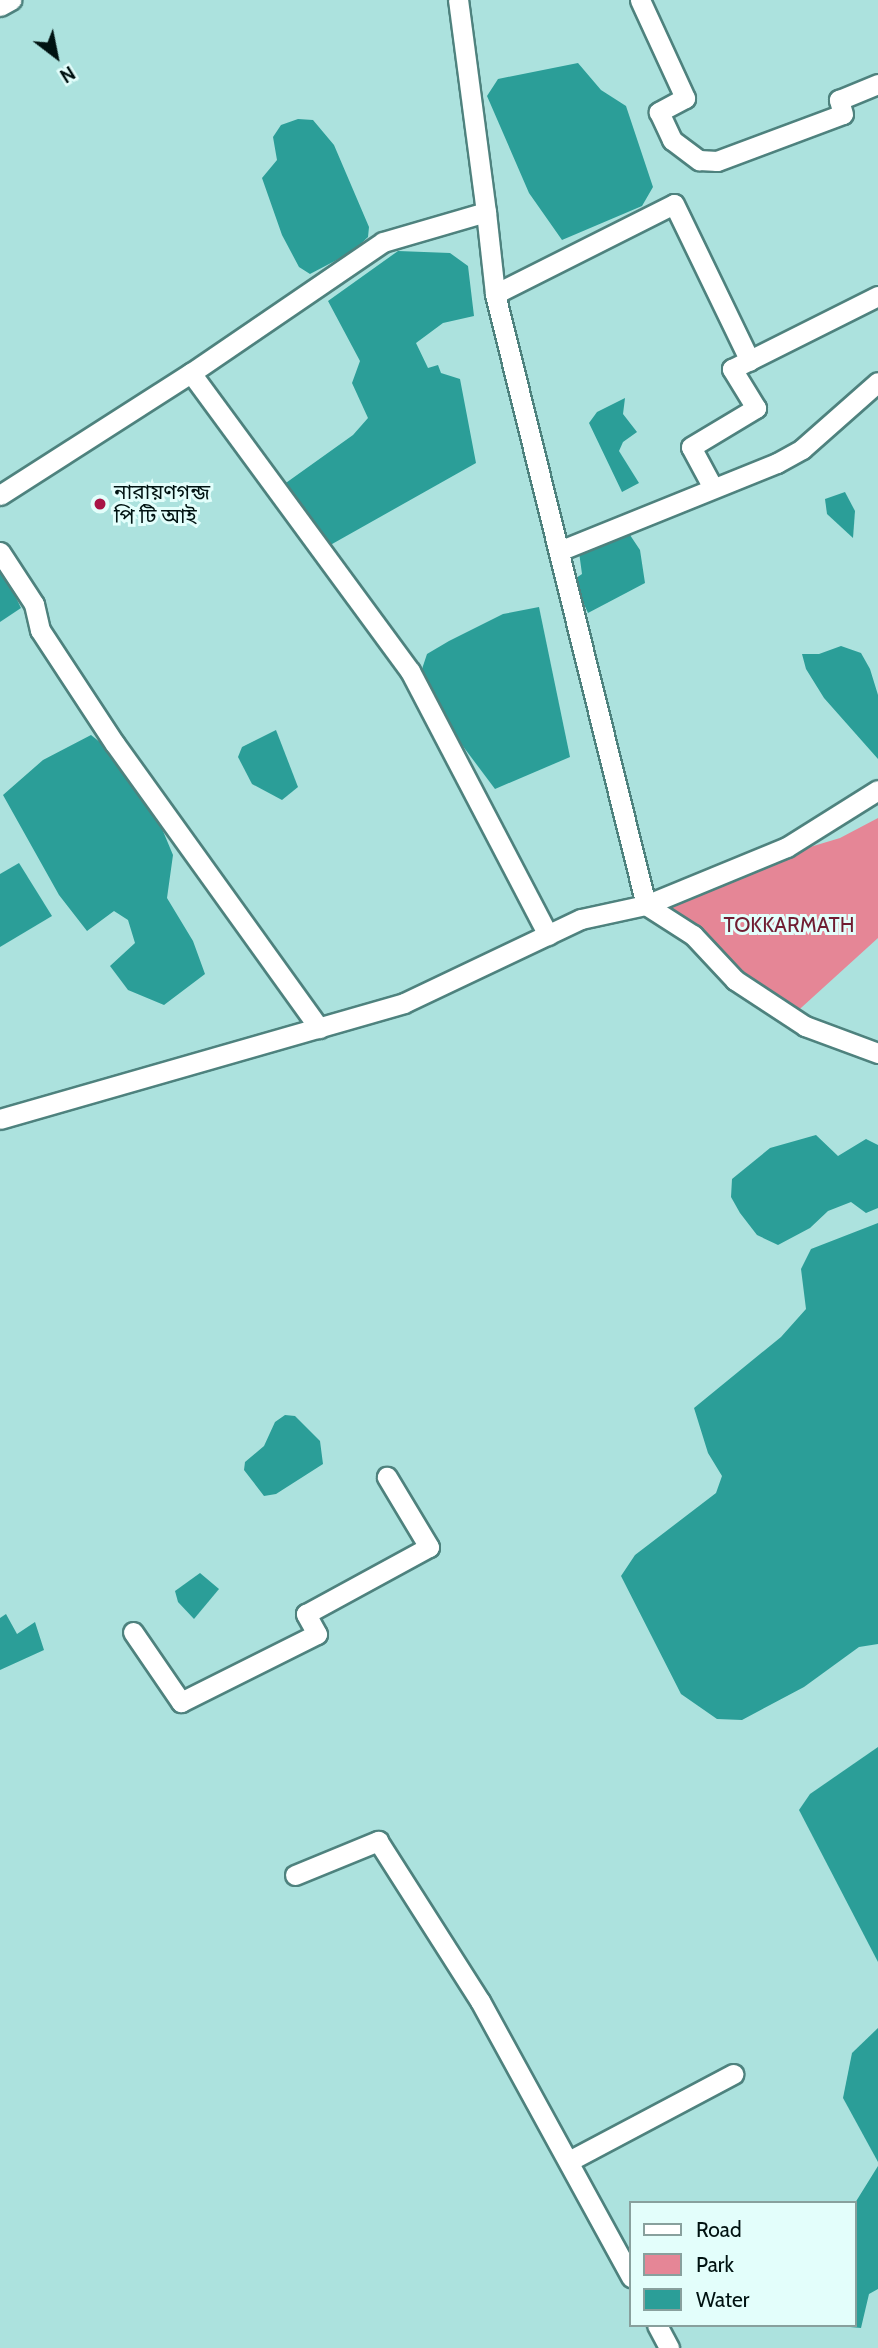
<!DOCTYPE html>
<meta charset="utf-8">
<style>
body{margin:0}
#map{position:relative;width:878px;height:2348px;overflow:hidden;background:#ace2de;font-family:Cabin,"Noto Sans Bengali",sans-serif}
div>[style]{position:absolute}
.green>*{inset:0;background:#e58696}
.water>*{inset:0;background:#2b9e98}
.roads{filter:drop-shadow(2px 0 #4e827e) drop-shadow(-2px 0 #4e827e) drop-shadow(0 2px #4e827e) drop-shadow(0 -2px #4e827e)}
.minor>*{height:19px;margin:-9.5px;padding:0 9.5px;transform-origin:9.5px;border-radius:9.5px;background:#fff}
.dots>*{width:19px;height:19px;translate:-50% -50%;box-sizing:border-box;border:4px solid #e3fefb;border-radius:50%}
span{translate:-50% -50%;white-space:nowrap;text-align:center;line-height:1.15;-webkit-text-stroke:6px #e3fefb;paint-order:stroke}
.poi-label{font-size:21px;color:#001211}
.left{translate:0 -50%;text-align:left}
.park-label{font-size:21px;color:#701d32}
.legend{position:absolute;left:629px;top:2201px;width:228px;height:126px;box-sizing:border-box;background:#e3fefb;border:2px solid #88a09d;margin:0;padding:9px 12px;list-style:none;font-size:21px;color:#001211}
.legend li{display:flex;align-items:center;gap:14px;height:35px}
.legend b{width:35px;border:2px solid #88a09d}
.north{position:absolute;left:21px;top:21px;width:70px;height:70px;-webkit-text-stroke:5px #e3fefb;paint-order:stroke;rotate:148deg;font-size:19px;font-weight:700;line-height:28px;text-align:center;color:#001211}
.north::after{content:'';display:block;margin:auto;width:24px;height:32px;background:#001211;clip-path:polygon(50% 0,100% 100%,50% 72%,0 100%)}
</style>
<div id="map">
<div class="green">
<i style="clip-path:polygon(878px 818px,878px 938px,791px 1017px,656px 911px,727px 872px,840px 838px)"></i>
</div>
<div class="water">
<i style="clip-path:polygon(578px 63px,601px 90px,626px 106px,653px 187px,642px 206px,562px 240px,529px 193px,487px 96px,498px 79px)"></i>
<i style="clip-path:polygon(298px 119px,313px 120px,334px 145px,369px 227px,368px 237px,352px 252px,310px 274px,299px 267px,282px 235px,262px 178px,277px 160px,273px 137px,281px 125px)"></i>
<i style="clip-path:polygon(398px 251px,450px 253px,468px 266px,474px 316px,443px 323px,416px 343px,428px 368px,438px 365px,441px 373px,460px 379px,476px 463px,325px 548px,283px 485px,353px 435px,368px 418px,352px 383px,360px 361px,328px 301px)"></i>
<i style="clip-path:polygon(625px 398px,623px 414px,637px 432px,623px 442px,619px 451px,639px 483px,622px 492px,589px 423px,597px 412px)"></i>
<i style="clip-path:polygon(845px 492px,855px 511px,853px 538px,827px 514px,825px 499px)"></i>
<i style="clip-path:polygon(628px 532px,640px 550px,645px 583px,588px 613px,573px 580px,582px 574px,579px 552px)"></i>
<i style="clip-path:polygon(0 564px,21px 608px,0 622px)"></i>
<i style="clip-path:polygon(539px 607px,570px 757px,495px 789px,447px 725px,420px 675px,427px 654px,449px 641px,503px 614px)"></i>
<i style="clip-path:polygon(841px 646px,861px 653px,870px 669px,878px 695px,878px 759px,824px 698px,806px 669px,802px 654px,819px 654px)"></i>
<i style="clip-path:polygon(276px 730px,298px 787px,282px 800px,252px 784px,238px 757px,242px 747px)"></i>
<i style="clip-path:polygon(91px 735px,121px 759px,150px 800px,173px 855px,167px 898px,193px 941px,205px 974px,164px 1005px,128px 990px,110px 966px,135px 943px,128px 920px,114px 911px,87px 931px,59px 895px,3px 795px,43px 760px)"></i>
<i style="clip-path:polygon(19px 863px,52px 916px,0 947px,0 874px)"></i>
<i style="clip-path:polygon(816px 1135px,838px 1156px,866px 1139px,878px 1145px,878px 1208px,866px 1213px,851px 1202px,828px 1211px,810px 1228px,778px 1245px,757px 1235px,740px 1213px,731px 1197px,732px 1179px,770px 1148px)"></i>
<i style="clip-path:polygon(878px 1223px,878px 1644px,859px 1647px,804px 1687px,742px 1720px,717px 1719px,681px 1694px,621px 1576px,635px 1555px,716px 1493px,722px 1476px,708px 1453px,694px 1408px,781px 1337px,806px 1309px,801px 1269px,811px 1249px)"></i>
<i style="clip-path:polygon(285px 1415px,295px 1416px,320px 1441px,323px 1464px,276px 1494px,264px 1496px,244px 1470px,245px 1462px,264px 1446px,275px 1422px)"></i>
<i style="clip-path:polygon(200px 1573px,219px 1589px,194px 1619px,178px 1602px,175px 1591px)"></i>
<i style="clip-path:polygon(6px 1614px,17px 1634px,35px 1622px,44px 1650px,0 1670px,0 1618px)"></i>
<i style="clip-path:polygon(878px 1747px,878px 1962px,799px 1810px,810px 1794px)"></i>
<i style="clip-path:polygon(878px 2028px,878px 2162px,843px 2098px,852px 2053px)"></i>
<i style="clip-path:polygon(878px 2166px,878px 2289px,869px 2294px,861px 2328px,839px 2326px,855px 2325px,855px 2203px)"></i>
</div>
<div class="roads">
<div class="minor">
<i style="left:640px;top:0;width:108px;rotate:65.3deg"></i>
<i style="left:685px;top:98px;width:30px;rotate:152deg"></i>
<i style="left:659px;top:112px;width:31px;rotate:65deg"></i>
<i style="left:672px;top:140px;width:34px;rotate:37deg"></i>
<i style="left:699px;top:160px;width:18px;rotate:3deg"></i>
<i style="left:717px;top:161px;width:134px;rotate:-20.5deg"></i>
<i style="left:843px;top:114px;width:15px;rotate:-106deg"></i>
<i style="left:839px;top:100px;width:42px;rotate:-22.3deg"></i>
<i style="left:0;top:6px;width:13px;rotate:-29deg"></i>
<i style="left:486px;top:212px;width:82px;rotate:83.7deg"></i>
<i style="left:495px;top:294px;width:629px;rotate:76.12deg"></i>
<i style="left:646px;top:905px;width:152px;rotate:-22.4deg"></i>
<i style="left:787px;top:847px;width:107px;rotate:-32.1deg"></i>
<i style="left:495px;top:294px;width:200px;rotate:-26.7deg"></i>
<i style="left:674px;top:204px;width:174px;rotate:64.2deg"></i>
<i style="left:191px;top:373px;width:370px;rotate:53.7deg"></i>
<i style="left:410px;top:671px;width:298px;rotate:62.4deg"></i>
<i style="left:712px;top:486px;width:44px;rotate:-118.3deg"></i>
<i style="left:691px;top:447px;width:76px;rotate:-31deg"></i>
<i style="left:756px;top:408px;width:46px;rotate:-121.6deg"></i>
<i style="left:732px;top:369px;width:163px;rotate:-26.6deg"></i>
<i style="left:0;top:495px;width:227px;rotate:-32.6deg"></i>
<i style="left:191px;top:373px;width:232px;rotate:-34.3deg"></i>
<i style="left:383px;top:242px;width:107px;rotate:-16.2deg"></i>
<i style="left:486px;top:212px;width:214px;rotate:-97.5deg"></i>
<i style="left:559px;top:551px;width:235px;rotate:-22deg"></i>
<i style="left:777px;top:463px;width:29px;rotate:-29deg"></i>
<i style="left:802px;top:449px;width:101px;rotate:-41.4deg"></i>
<i style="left:0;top:552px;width:62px;rotate:56.8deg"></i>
<i style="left:34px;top:604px;width:27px;rotate:77deg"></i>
<i style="left:40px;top:630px;width:136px;rotate:56.7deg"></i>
<i style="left:115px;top:744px;width:350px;rotate:54.3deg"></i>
<i style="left:0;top:1119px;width:420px;rotate:-16deg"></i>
<i style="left:404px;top:1003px;width:196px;rotate:-25.4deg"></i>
<i style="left:581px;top:919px;width:66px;rotate:-12.2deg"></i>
<i style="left:646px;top:905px;width:56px;rotate:32.6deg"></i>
<i style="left:693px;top:935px;width:62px;rotate:47deg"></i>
<i style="left:735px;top:980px;width:84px;rotate:33.3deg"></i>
<i style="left:805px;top:1026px;width:78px;rotate:20.3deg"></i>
<i style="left:133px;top:1632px;width:85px;rotate:55.6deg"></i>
<i style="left:181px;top:1702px;width:152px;rotate:-26.6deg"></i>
<i style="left:317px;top:1634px;width:23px;rotate:-119deg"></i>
<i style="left:306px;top:1614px;width:140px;rotate:-28.6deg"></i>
<i style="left:429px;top:1547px;width:82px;rotate:-121deg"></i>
<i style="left:295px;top:1875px;width:90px;rotate:-22.3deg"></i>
<i style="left:378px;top:1841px;width:190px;rotate:57.5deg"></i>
<i style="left:480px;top:2001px;width:315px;rotate:61.3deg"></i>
<i style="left:569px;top:2161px;width:186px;rotate:-27.9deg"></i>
<i style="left:657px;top:2325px;width:26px;rotate:62deg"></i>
</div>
</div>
<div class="dots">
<i style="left:100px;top:504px;background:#a91446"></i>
</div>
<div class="poi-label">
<span class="left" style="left:114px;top:504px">নারায়ণগন্জ<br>পি টি আই</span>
</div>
<div class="park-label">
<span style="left:789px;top:925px">TOKKARMATH</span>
</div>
<ul class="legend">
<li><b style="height:9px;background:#fff"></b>Road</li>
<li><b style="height:19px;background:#e58696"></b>Park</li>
<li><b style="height:19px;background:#2b9e98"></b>Water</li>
</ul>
<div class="north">N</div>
</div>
